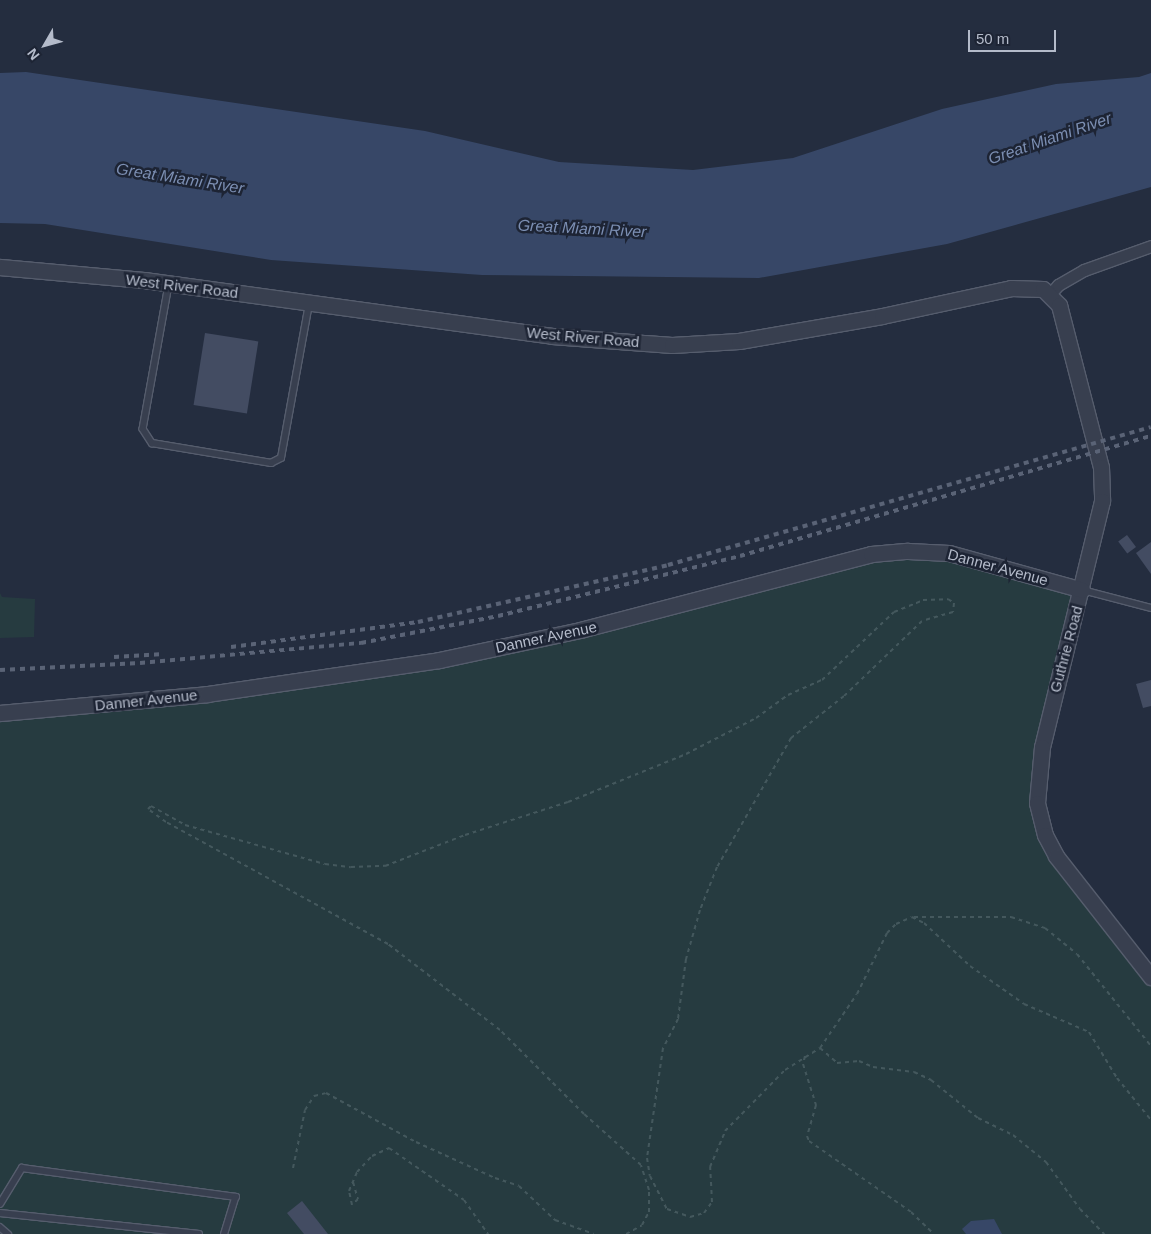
<!DOCTYPE html>
<style>
body{margin:0}
#map{position:relative;width:1151px;height:1234px;overflow:hidden;background:#242d3f;font-family:Helvetica,sans-serif}
div>[style]{position:absolute}
.green>*{inset:0;background:#263b40}
.water>*{inset:0;background:#374767}
.building>*{inset:0;background:#434c62;transform-origin:0 0}
.path>*{height:2px;margin-top:-1px;transform-origin:0;background:repeating-linear-gradient(90deg,#44585d 0 4px,transparent 0 8px)}
.roads{filter:drop-shadow(1px 0 #565d6d) drop-shadow(-1px 0 #565d6d) drop-shadow(0 1px #565d6d) drop-shadow(0 -1px #565d6d)}
.service>*{height:5.5px;margin:-2.75px;padding:0 2.75px;transform-origin:2.75px;border-radius:2.75px;background:#383f4f}
.minor>*{height:11px;margin:-5.5px;padding:0 5.5px;transform-origin:5.5px;border-radius:5.5px;background:#383f4f}
.tertiary>*{height:15px;margin:-7.5px;padding:0 7.5px;transform-origin:7.5px;border-radius:7.5px;background:#383f4f}
.rail>*{height:4px;margin-top:-2px;transform-origin:0;background:repeating-linear-gradient(90deg,#5a6376 0 5px,transparent 0 10px)}
span{translate:-50% -50%;white-space:nowrap;text-align:center;line-height:1.15;-webkit-text-stroke:5px #1d2434;paint-order:stroke}
.street-label{font-size:15px;color:#b4bbca}
.water-label{font-size:16px;color:#7b8eb2;font-style:italic}
.north{position:absolute;left:20px;top:20px;width:50px;height:50px;-webkit-text-stroke:4px #1d2434;paint-order:stroke;rotate:232deg;font-size:14px;font-weight:700;line-height:20px;text-align:center;color:#b4bbca}
.north::after{content:'';display:block;margin:auto;width:18px;height:22px;background:#b4bbca;clip-path:polygon(50% 0,100% 100%,50% 72%,0 100%)}
.scale{position:absolute;left:968px;top:30px;width:88px;height:22px;box-sizing:border-box;border:2px solid #b4bbca;border-top:0;padding-left:6px;font-size:15px;line-height:18px;white-space:nowrap;color:#b4bbca;-webkit-text-stroke:4px #1d2434;paint-order:stroke}
</style>
<div id="map">
<div class="green">
<i style="clip-path:polygon(908px 551px,1082px 590px,1042px 747px,1041px 823px,1151px 977px,1151px 1234px,0 1234px,0 713px,352px 675px)"></i>
<i style="clip-path:polygon(0 593px,2px 597px,35px 599px,34px 637px,0 638px)"></i>
</div>
<div class="water">
<i style="clip-path:polygon(26px 72px,425px 131px,559px 162px,693px 170px,793px 158px,942px 109px,1056px 84px,1139px 77px,1151px 73px,1151px 187px,947px 244px,759px 278px,482px 275px,271px 260px,45px 224px,0 223px,0 73px)"></i>
<i style="clip-path:polygon(994px 1219px,1002px 1234px,966px 1234px,962px 1229px,971px 1221px)"></i>
</div>
<div class="building">
<i style="left:205px;top:333px;width:54px;height:73px;rotate:9deg"></i>
<i style="left:1127px;top:535px;width:15px;height:11px;rotate:53deg"></i>
<i style="clip-path:polygon(1151px 542px,1151px 574px,1136px 553px)"></i>
<i style="clip-path:polygon(1151px 680px,1151px 706px,1143px 708px,1136px 684px)"></i>
<i style="clip-path:polygon(302px 1201px,328px 1234px,304px 1234px,287px 1213px)"></i>
</div>
<div class="path">
<i style="left:914px;top:917px;width:97px"></i>
<i style="left:1011px;top:917px;width:36px;rotate:18deg"></i>
<i style="left:1045px;top:928px;width:41px;rotate:39.1deg"></i>
<i style="left:1077px;top:954px;width:118px;rotate:51.2deg"></i>
<i style="left:820px;top:1048px;width:23px;rotate:41deg"></i>
<i style="left:837px;top:1063px;width:22px;rotate:-5deg"></i>
<i style="left:859px;top:1061px;width:15px;rotate:23deg"></i>
<i style="left:873px;top:1067px;width:41px;rotate:7deg"></i>
<i style="left:914px;top:1072px;width:19px;rotate:25deg"></i>
<i style="left:931px;top:1080px;width:60px;rotate:39deg"></i>
<i style="left:978px;top:1118px;width:39px;rotate:26deg"></i>
<i style="left:1013px;top:1135px;width:43px;rotate:39.3deg"></i>
<i style="left:1046px;top:1162px;width:58px;rotate:54.1deg"></i>
<i style="left:1080px;top:1209px;width:35px;rotate:46deg"></i>
<i style="left:805px;top:1056px;width:8px;rotate:104deg"></i>
<i style="left:803px;top:1064px;width:43px;rotate:72.4deg"></i>
<i style="left:816px;top:1105px;width:32px;rotate:106deg"></i>
<i style="left:807px;top:1136px;width:5px;rotate:68deg"></i>
<i style="left:809px;top:1141px;width:124px;rotate:34.8deg"></i>
<i style="left:911px;top:1212px;width:32px;rotate:44deg"></i>
<i style="left:293px;top:1168px;width:59px;rotate:-78.3deg"></i>
<i style="left:305px;top:1110px;width:17px;rotate:-57deg"></i>
<i style="left:314px;top:1096px;width:12px;rotate:-14deg"></i>
<i style="left:326px;top:1093px;width:102px;rotate:28.6deg"></i>
<i style="left:416px;top:1142px;width:87px;rotate:24.5deg"></i>
<i style="left:495px;top:1178px;width:25px;rotate:18deg"></i>
<i style="left:519px;top:1186px;width:50px;rotate:43.4deg"></i>
<i style="left:555px;top:1220px;width:41px;rotate:19.7deg"></i>
<i style="left:353px;top:1182px;width:18px;rotate:74deg"></i>
<i style="left:358px;top:1199px;width:8px;rotate:135deg"></i>
<i style="left:352px;top:1205px;width:14px;rotate:-102deg"></i>
<i style="left:349px;top:1191px;width:21px;rotate:-67deg"></i>
<i style="left:357px;top:1172px;width:22px;rotate:-47deg"></i>
<i style="left:372px;top:1156px;width:19px;rotate:-25deg"></i>
<i style="left:389px;top:1148px;width:91px;rotate:34.7deg"></i>
<i style="left:464px;top:1200px;width:42px;rotate:54.8deg"></i>
<i style="left:626px;top:1234px;width:18px;rotate:-29deg"></i>
<i style="left:642px;top:1225px;width:15px;rotate:-62deg"></i>
<i style="left:649px;top:1212px;width:22px;rotate:-90deg"></i>
<i style="left:649px;top:1190px;width:26px;rotate:-108deg"></i>
<i style="left:641px;top:1165px;width:76px;rotate:-138.2deg"></i>
<i style="left:584px;top:1114px;width:119px;rotate:-135deg"></i>
<i style="left:500px;top:1030px;width:141px;rotate:-142.5deg"></i>
<i style="left:388px;top:944px;width:253px;rotate:-151.2deg"></i>
<i style="left:166px;top:822px;width:22px;rotate:-144deg"></i>
<i style="left:148px;top:809px;width:4px;rotate:-45deg"></i>
<i style="left:151px;top:806px;width:39px;rotate:29deg"></i>
<i style="left:185px;top:825px;width:145px;rotate:15.6deg"></i>
<i style="left:325px;top:864px;width:26px;rotate:7deg"></i>
<i style="left:351px;top:867px;width:34px;rotate:-2deg"></i>
<i style="left:385px;top:866px;width:86px;rotate:-21.2deg"></i>
<i style="left:465px;top:835px;width:108px;rotate:-17.8deg"></i>
<i style="left:568px;top:802px;width:127px;rotate:-22.1deg"></i>
<i style="left:686px;top:754px;width:79px;rotate:-27.2deg"></i>
<i style="left:756px;top:718px;width:39px;rotate:-36deg"></i>
<i style="left:788px;top:695px;width:37px;rotate:-24deg"></i>
<i style="left:822px;top:680px;width:99px;rotate:-43.4deg"></i>
<i style="left:894px;top:612px;width:31px;rotate:-22deg"></i>
<i style="left:923px;top:600px;width:25px;rotate:-2deg"></i>
<i style="left:948px;top:599px;width:7px;rotate:34deg"></i>
<i style="left:954px;top:603px;width:9px;rotate:96deg"></i>
<i style="left:953px;top:612px;width:32px;rotate:164deg"></i>
<i style="left:922px;top:621px;width:108px;rotate:136.1deg"></i>
<i style="left:844px;top:696px;width:68px;rotate:141.6deg"></i>
<i style="left:791px;top:738px;width:149px;rotate:119.8deg"></i>
<i style="left:717px;top:867px;width:46px;rotate:111.6deg"></i>
<i style="left:700px;top:910px;width:51px;rotate:105.9deg"></i>
<i style="left:686px;top:959px;width:61px;rotate:97.6deg"></i>
<i style="left:678px;top:1019px;width:33px;rotate:117deg"></i>
<i style="left:663px;top:1048px;width:111px;rotate:98.3deg"></i>
<i style="left:647px;top:1158px;width:18px;rotate:81deg"></i>
<i style="left:650px;top:1176px;width:37px;rotate:63deg"></i>
<i style="left:667px;top:1209px;width:24px;rotate:19deg"></i>
<i style="left:690px;top:1217px;width:15px;rotate:-16deg"></i>
<i style="left:704px;top:1213px;width:14px;rotate:-54deg"></i>
<i style="left:712px;top:1202px;width:35px;rotate:-93deg"></i>
<i style="left:710px;top:1167px;width:39px;rotate:-67deg"></i>
<i style="left:725px;top:1131px;width:86px;rotate:-45.5deg"></i>
<i style="left:785px;top:1070px;width:41px;rotate:-32.2deg"></i>
<i style="left:820px;top:1048px;width:65px;rotate:-55.6deg"></i>
<i style="left:857px;top:994px;width:68px;rotate:-63.8deg"></i>
<i style="left:887px;top:933px;width:13px;rotate:-45deg"></i>
<i style="left:896px;top:924px;width:17px;rotate:-24deg"></i>
<i style="left:912px;top:917px;width:13px;rotate:27deg"></i>
<i style="left:924px;top:923px;width:63px;rotate:43.1deg"></i>
<i style="left:970px;top:966px;width:66px;rotate:35.1deg"></i>
<i style="left:1024px;top:1004px;width:71px;rotate:23.3deg"></i>
<i style="left:1089px;top:1032px;width:54px;rotate:58.7deg"></i>
<i style="left:1117px;top:1078px;width:54px;rotate:51deg"></i>
</div>
<div class="roads">
<div class="service">
<i style="left:169px;top:285px;width:146px;rotate:100.2deg"></i>
<i style="left:143px;top:429px;width:17px;rotate:57deg"></i>
<i style="left:152px;top:443px;width:121px;rotate:9.5deg"></i>
<i style="left:271px;top:463px;width:11px;rotate:-27deg"></i>
<i style="left:281px;top:458px;width:157px;rotate:-79.7deg"></i>
<i style="left:1083px;top:590px;width:70px;rotate:14.8deg"></i>
<i style="left:0;top:1204px;width:42px;rotate:-58.6deg"></i>
<i style="left:22px;top:1168px;width:216px;rotate:7.7deg"></i>
<i style="left:236px;top:1197px;width:39px;rotate:107deg"></i>
<i style="left:0;top:1213px;width:200px;rotate:6deg"></i>
<i style="left:0;top:1227px;width:11px;rotate:41deg"></i>
</div>
<div class="minor">
<i style="left:1050px;top:294px;width:12px;rotate:-48deg"></i>
<i style="left:1058px;top:285px;width:30px;rotate:-30deg"></i>
<i style="left:1084px;top:270px;width:71px;rotate:-19.7deg"></i>
</div>
<div class="tertiary">
<i style="left:0;top:267px;width:145px;rotate:5.2deg"></i>
<i style="left:144px;top:280px;width:412px;rotate:7.8deg"></i>
<i style="left:552px;top:336px;width:120px;rotate:4.3deg"></i>
<i style="left:672px;top:345px;width:67px;rotate:-3.4deg"></i>
<i style="left:739px;top:341px;width:145px;rotate:-9.9deg"></i>
<i style="left:882px;top:316px;width:132px;rotate:-12.2deg"></i>
<i style="left:1011px;top:288px;width:32px;rotate:2deg"></i>
<i style="left:1043px;top:289px;width:23px;rotate:45deg"></i>
<i style="left:1059px;top:305px;width:167px;rotate:75.5deg"></i>
<i style="left:1101px;top:467px;width:34px;rotate:88deg"></i>
<i style="left:1102px;top:501px;width:253px;rotate:103.7deg"></i>
<i style="left:1042px;top:747px;width:56px;rotate:95.1deg"></i>
<i style="left:1037px;top:803px;width:33px;rotate:76deg"></i>
<i style="left:1045px;top:835px;width:24px;rotate:62deg"></i>
<i style="left:1056px;top:856px;width:154px;rotate:51.9deg"></i>
<i style="left:0;top:713px;width:208px;rotate:-5.2deg"></i>
<i style="left:207px;top:694px;width:234px;rotate:-8.3deg"></i>
<i style="left:439px;top:660px;width:144px;rotate:-12deg"></i>
<i style="left:580px;top:630px;width:301px;rotate:-14.6deg"></i>
<i style="left:871px;top:554px;width:37px;rotate:-5deg"></i>
<i style="left:908px;top:551px;width:41px;rotate:2.8deg"></i>
<i style="left:949px;top:553px;width:138px;rotate:15.5deg"></i>
</div>
</div>
<div class="rail">
<i style="left:231px;top:647px;width:189px;rotate:-7.6deg"></i>
<i style="left:418px;top:622px;width:256px;rotate:-12.8deg"></i>
<i style="left:668px;top:565px;width:502px;rotate:-15.95deg"></i>
<i style="left:114px;top:657px;width:50px;rotate:-3.4deg"></i>
<i style="left:0;top:670px;width:140px;rotate:-2.9deg"></i>
<i style="left:140px;top:663px;width:222px;rotate:-5.2deg"></i>
<i style="left:361px;top:643px;width:140px;rotate:-11.1deg"></i>
<i style="left:498px;top:616px;width:249px;rotate:-13.9deg"></i>
<i style="left:740px;top:556px;width:428px;rotate:-16.3deg"></i>
</div>
<div class="street-label">
<span style="left:182px;top:286px;rotate:7deg">West River Road</span>
<span style="left:583px;top:337px;rotate:5deg">West River Road</span>
<span style="left:998px;top:567px;rotate:15deg">Danner Avenue</span>
<span style="left:546px;top:637px;rotate:-12deg">Danner Avenue</span>
<span style="left:1066px;top:649px;rotate:-75deg">Guthrie Road</span>
<span style="left:146px;top:700px;rotate:-6deg">Danner Avenue</span>
</div>
<div class="water-label">
<span style="left:1050px;top:139px;rotate:-19deg">Great Miami River</span>
<span style="left:180px;top:179px;rotate:9deg">Great Miami River</span>
<span style="left:582px;top:229px;rotate:3deg">Great Miami River</span>
</div>
<div class="north">N</div>
<div class="scale">50 m</div>
</div>
